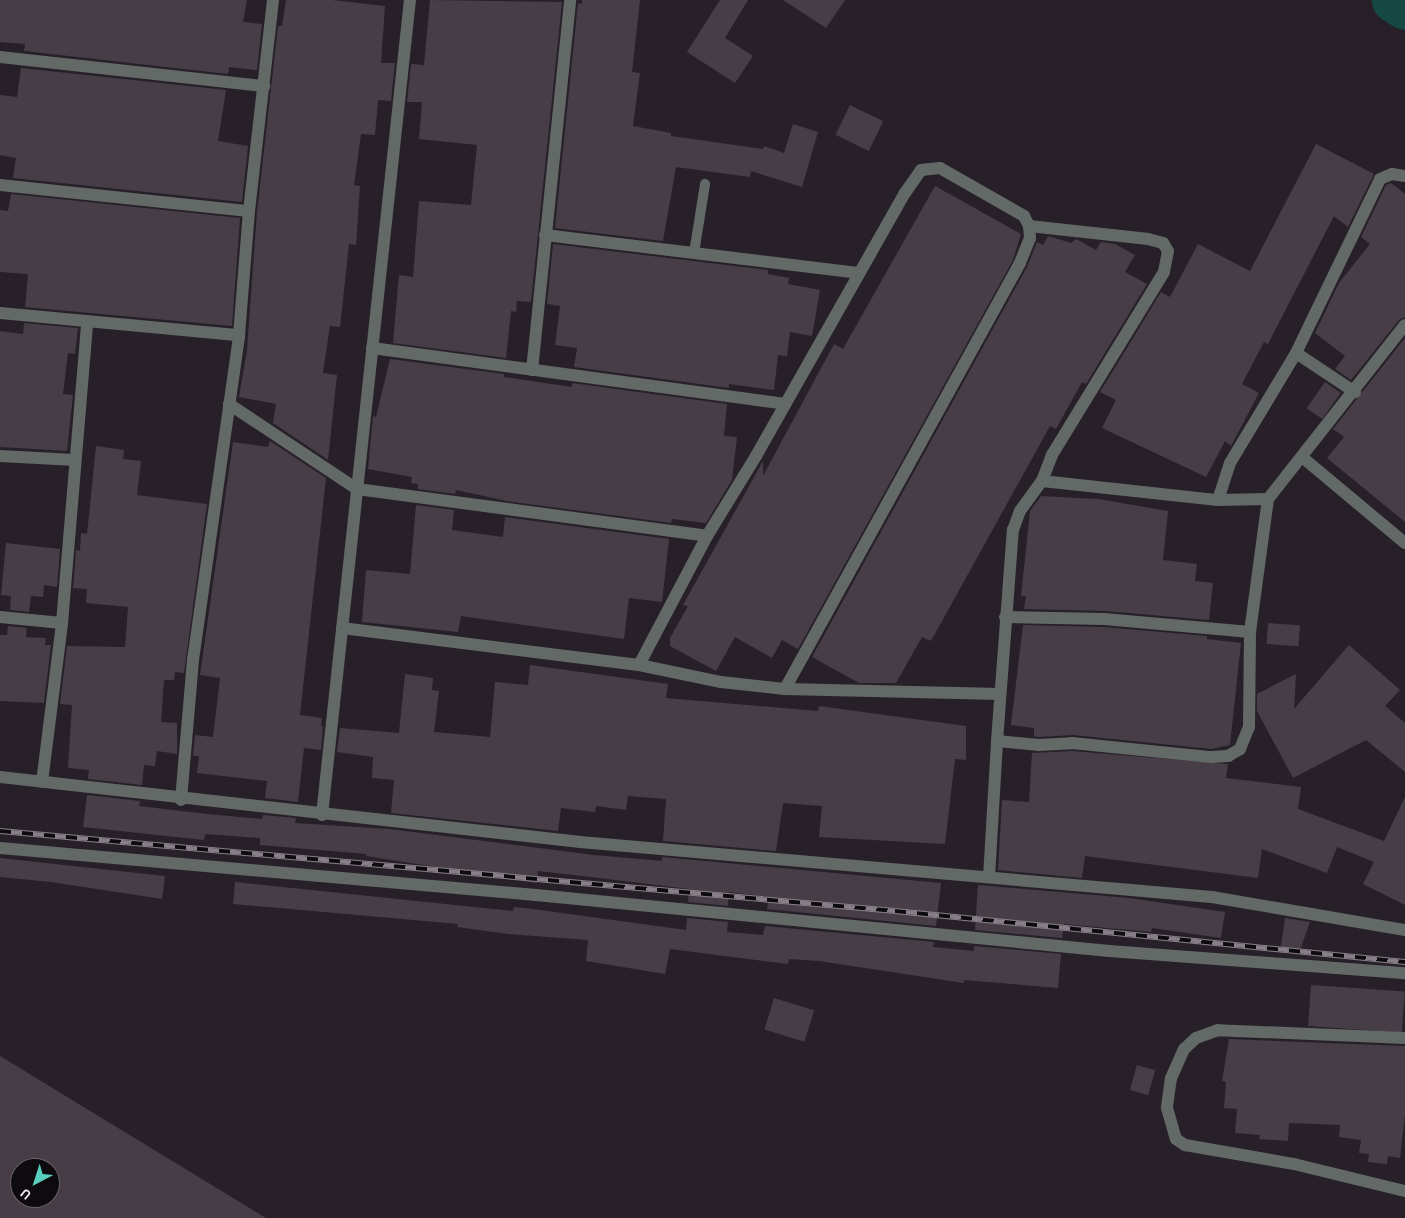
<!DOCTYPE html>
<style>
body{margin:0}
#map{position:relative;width:1405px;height:1218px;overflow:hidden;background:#282029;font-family:"Alegreya Sans",sans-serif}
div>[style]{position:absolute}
.river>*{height:45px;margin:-22.5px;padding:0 22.5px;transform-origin:22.5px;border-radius:22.5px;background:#164943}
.building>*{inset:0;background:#463d47;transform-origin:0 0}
.service>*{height:10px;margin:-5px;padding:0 5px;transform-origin:5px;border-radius:5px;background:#626967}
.minor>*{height:12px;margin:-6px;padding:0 6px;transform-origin:6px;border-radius:6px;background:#626967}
.rail>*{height:5.5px;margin-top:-2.75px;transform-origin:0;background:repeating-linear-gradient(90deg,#0e0b0f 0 11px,#867f87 0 22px);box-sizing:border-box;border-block:1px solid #867f87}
span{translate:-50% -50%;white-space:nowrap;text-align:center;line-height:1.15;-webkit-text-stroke:4.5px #0e0b0f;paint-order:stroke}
.north{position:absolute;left:10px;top:1158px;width:50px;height:50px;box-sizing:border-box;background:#0e0b0f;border:1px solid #676368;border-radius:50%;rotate:220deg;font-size:14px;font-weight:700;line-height:20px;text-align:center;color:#ede7ee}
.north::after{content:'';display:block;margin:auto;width:18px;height:22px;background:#59cebe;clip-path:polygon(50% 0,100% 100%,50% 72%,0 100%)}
</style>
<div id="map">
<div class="river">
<i style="left:1394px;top:0;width:13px;rotate:32deg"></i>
</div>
<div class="building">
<i style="clip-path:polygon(0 0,247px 0,243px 22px,262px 24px,257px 70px,229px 67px,228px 74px,24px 51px,25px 44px,0 42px)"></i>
<i style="clip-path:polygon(286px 0,332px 0,385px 6px,381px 63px,395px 63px,391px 101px,378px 100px,375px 135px,361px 134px,354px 185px,360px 186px,356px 245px,349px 244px,340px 327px,330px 326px,323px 373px,337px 375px,328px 460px,273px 423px,276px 404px,239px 397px,247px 350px,257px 212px,278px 26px,282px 26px)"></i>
<i style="clip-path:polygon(430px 0,562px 2px,531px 302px,517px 301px,516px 312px,511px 311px,506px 358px,393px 343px,399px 275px,413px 277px,419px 201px,471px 205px,477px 145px,419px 139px,422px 102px,407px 102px,411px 64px,424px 65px)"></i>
<i style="clip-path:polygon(582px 0,640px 0,632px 72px,640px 73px,633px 126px,671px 133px,671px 136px,763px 149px,764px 146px,784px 153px,793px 124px,818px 132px,802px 187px,751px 171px,750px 177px,676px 167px,663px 241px,555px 228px,578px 3px,582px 4px)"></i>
<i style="clip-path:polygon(720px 0,748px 0,725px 38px,753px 56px,735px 83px,687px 52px)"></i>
<i style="clip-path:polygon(783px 0,845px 0,826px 28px)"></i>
<i style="clip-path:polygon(21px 68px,226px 90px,218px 141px,248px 146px,242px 202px,13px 178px,16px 158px,0 155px,0 95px,17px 97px)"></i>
<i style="left:850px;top:105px;width:37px;height:33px;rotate:26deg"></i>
<i style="clip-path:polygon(1316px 144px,1374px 174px,1348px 227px,1334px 216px,1268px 344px,1264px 342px,1242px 384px,1259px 393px,1231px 446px,1225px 441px,1206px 477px,1102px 428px,1116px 400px,1100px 392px,1161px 292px,1170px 297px,1198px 244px,1250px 271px)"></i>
<i style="clip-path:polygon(1391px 183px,1405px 194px,1405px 317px,1399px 320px,1351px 380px,1335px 369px,1345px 356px,1315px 333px,1339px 283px,1370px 244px,1361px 237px,1386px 185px)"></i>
<i style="clip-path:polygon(935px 186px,1021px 234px,1013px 260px,798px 649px,782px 640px,772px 658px,735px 637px,716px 671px,670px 646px,670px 638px,688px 606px,683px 605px,763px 461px,763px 476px,834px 344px,843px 349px)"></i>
<i style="clip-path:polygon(11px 194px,240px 218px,232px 326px,25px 307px,28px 274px,0 272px,0 210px,8px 211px)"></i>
<i style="clip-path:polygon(1048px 236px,1071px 243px,1076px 239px,1096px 250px,1101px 242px,1115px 244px,1135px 255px,1125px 272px,1147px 284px,1086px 384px,1082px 382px,1056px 429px,1050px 426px,931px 641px,922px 637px,896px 683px,859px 683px,812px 657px,1027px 267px,1037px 242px,1043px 245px)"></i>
<i style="clip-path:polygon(553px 244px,768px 270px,768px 274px,789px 278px,788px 284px,820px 290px,812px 336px,790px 332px,787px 356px,778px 355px,774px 390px,729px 384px,729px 388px,574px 367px,577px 348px,555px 345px,560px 306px,547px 304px)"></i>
<i style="clip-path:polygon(24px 323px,78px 328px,75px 354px,68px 353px,63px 394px,73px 395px,67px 451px,0 447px,0 331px,23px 334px)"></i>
<i style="clip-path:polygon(1405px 338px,1405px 522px,1327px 458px,1344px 437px,1333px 429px)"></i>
<i style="clip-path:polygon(390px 359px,504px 374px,504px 377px,572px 387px,572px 383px,727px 404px,724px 436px,737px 437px,732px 480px,706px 523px,672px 519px,671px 523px,507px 501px,456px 490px,455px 494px,418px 489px,418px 484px,411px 483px,412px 477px,368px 469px,373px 416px,376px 417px)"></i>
<i style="left:1325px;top:382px;width:19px;height:32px;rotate:35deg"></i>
<i style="clip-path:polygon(270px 441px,326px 478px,300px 715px,322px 718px,321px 726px,323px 726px,321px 750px,304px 748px,298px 802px,265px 798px,267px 781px,197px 773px,199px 756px,193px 756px,195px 735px,213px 737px,220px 678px,200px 675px,233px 442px,268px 447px)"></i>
<i style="clip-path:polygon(96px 446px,124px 450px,123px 459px,141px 461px,137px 495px,207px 504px,184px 673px,175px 672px,174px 680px,164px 680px,161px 722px,177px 723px,177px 754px,157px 751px,155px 766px,144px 765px,142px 785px,88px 779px,89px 770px,68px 768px,72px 705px,60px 704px,67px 646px,125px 647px,128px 607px,86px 603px,87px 589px,73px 588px,76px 550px,80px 551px,81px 533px,87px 534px)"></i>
<i style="clip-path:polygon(1041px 496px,1098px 499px,1168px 511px,1163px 560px,1197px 564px,1195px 581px,1213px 583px,1209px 620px,1105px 611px,1024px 609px,1026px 596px,1021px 596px,1030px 511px)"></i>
<i style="clip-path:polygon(416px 505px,454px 510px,452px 530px,503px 537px,505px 517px,669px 539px,662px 602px,629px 598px,624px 639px,461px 616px,458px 632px,362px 622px,366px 570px,410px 574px)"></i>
<i style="clip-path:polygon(6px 543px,60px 549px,57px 587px,44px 585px,43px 597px,31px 596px,29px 612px,10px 610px,11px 596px,1px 595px)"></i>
<i style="left:1268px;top:623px;width:32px;height:21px;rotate:4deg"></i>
<i style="clip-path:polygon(1023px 625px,1104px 627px,1207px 636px,1207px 639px,1241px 643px,1230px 745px,1211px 749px,1073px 735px,1039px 737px,1034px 736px,1034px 728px,1011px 725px)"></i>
<i style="clip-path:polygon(8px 626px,27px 628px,26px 637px,46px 638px,45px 645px,51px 645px,44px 703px,0 701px,0 635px,7px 635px)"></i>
<i style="clip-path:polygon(1349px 645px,1400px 690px,1385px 706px,1405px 723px,1405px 772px,1366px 740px,1293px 778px,1257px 711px,1257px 694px,1296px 674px,1294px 709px)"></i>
<i style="clip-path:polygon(530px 665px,668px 684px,666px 698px,818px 711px,819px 706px,966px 726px,966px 760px,955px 759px,945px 844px,819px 837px,822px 806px,783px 803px,776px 851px,663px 841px,666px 799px,628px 796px,626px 810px,596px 806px,595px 812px,561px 808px,558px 831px,391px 813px,394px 780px,372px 778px,373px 757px,337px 752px,340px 728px,399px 733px,405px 674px,433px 678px,432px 690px,439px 691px,434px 732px,490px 737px,495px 682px,528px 685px)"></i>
<i style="clip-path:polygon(1072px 751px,1228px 764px,1226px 778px,1301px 787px,1298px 809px,1384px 841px,1405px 797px,1405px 905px,1363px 884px,1374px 862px,1337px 847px,1327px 873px,1262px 849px,1258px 878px,1085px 856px,1082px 878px,998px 870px,1002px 800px,1029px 802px,1032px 753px)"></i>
<i style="clip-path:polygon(87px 795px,140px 801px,139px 806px,207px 814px,262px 819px,263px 815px,296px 818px,295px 823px,389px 829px,594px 855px,662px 861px,662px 857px,941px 883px,936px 926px,767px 909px,769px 897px,729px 892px,728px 906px,688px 902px,689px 889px,591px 877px,538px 871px,537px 883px,366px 856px,366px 854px,260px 845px,260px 838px,205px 834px,204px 840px,83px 827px)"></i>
<i style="clip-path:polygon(0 858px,165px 876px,162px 899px,51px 882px,0 877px)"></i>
<i style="clip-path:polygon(235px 882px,513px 911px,514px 907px,533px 909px,686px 930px,687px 918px,728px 922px,727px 932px,763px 935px,765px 926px,934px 942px,933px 947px,974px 951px,974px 946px,1061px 954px,1058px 988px,964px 980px,964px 983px,819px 961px,789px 959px,788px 964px,670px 949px,665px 974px,586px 961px,588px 940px,508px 934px,457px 927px,458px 924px,233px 904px)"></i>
<i style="clip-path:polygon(978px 885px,1129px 898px,1225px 912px,1221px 938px,1152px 928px,1151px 932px,1064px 924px,1062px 938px,975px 930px)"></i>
<i style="clip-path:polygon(1285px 918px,1310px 922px,1300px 950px,1281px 947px)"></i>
<i style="left:1311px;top:985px;width:94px;height:41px;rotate:4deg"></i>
<i style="left:774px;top:998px;width:42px;height:33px;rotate:17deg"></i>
<i style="clip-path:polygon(1229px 1039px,1405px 1046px,1405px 1115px,1400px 1158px,1388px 1156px,1387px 1164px,1368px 1162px,1369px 1154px,1359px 1153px,1361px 1140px,1339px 1137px,1340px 1125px,1289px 1123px,1288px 1141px,1259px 1139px,1260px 1135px,1235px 1133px,1237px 1109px,1224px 1108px,1226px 1082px,1222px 1081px)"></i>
<i style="clip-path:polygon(evenodd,0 1056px,266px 1218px,0 1218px,0 1056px,20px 1168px,50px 1168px,50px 1198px,20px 1198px,20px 1168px)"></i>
<i style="left:1137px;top:1065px;width:19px;height:26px;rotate:16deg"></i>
</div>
<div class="service">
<i style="left:694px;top:253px;width:70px;rotate:-80.9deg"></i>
</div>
<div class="minor">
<i style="left:0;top:57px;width:266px;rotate:6.3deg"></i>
<i style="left:0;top:185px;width:250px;rotate:6deg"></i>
<i style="left:1029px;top:226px;width:120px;rotate:6.2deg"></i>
<i style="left:1148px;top:239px;width:16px;rotate:15deg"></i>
<i style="left:1163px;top:243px;width:9px;rotate:58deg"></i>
<i style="left:1168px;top:251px;width:21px;rotate:101deg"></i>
<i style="left:1164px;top:272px;width:215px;rotate:121.5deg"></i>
<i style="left:1052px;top:455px;width:28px;rotate:111deg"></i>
<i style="left:545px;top:235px;width:315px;rotate:6.9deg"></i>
<i style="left:0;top:313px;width:240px;rotate:5.3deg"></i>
<i style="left:372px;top:348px;width:417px;rotate:7.7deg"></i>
<i style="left:1296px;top:353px;width:71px;rotate:33.5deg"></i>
<i style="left:532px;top:370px;width:372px;rotate:-84.1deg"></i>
<i style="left:229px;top:404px;width:154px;rotate:33.6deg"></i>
<i style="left:357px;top:489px;width:353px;rotate:7.6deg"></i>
<i style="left:0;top:456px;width:75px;rotate:3.1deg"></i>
<i style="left:1302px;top:457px;width:134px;rotate:39.9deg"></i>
<i style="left:1268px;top:499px;width:50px;rotate:178.9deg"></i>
<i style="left:1218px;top:500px;width:39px;rotate:-72deg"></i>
<i style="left:1230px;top:463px;width:128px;rotate:-59deg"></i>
<i style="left:1296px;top:353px;width:193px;rotate:-64.2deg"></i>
<i style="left:1380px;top:179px;width:13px;rotate:-23deg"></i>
<i style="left:1392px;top:174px;width:13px;rotate:9deg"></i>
<i style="left:0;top:617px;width:62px;rotate:5.5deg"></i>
<i style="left:62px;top:623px;width:301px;rotate:-85.2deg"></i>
<i style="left:1005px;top:617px;width:99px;rotate:1.2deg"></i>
<i style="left:1104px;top:619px;width:147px;rotate:5.1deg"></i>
<i style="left:342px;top:628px;width:299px;rotate:7.1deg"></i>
<i style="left:639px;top:665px;width:84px;rotate:11.7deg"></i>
<i style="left:721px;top:682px;width:64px;rotate:6.2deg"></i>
<i style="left:785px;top:689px;width:215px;rotate:1.3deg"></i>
<i style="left:639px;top:665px;width:146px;rotate:-62.2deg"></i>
<i style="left:707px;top:536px;width:94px;rotate:-58.5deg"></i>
<i style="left:756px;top:456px;width:302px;rotate:-60.5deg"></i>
<i style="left:905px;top:193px;width:28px;rotate:-55deg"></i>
<i style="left:921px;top:170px;width:19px;rotate:-6deg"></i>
<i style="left:940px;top:168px;width:97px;rotate:29.7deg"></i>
<i style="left:1024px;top:216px;width:11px;rotate:63deg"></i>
<i style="left:1029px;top:226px;width:12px;rotate:85deg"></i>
<i style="left:1030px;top:238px;width:27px;rotate:112deg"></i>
<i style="left:1020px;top:263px;width:487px;rotate:118.9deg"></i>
<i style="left:997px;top:741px;width:212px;rotate:-85.7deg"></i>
<i style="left:1013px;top:530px;width:20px;rotate:-70deg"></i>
<i style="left:1020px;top:511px;width:37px;rotate:-54deg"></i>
<i style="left:1042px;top:481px;width:177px;rotate:6.2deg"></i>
<i style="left:0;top:777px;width:584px;rotate:6.39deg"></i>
<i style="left:580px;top:842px;width:634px;rotate:4.97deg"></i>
<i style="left:1212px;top:897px;width:196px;rotate:9.7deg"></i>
<i style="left:42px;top:782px;width:160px;rotate:-82.8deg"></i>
<i style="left:181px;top:800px;width:141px;rotate:-85.1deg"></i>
<i style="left:193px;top:660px;width:328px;rotate:-81.9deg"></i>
<i style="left:239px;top:335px;width:124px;rotate:-85.4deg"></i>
<i style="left:249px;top:211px;width:212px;rotate:-83.5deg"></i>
<i style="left:322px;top:815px;width:820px;rotate:-83.84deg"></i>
<i style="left:0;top:848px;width:538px;rotate:5.01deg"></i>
<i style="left:536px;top:895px;width:576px;rotate:5.58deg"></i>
<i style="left:1109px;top:951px;width:297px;rotate:4.3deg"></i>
<i style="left:989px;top:877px;width:136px;rotate:-86.6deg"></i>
<i style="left:997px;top:741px;width:42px;rotate:5.4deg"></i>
<i style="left:1039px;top:745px;width:33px;rotate:-3deg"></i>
<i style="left:1072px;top:743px;width:140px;rotate:5.8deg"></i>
<i style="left:1211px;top:757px;width:17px;rotate:-3deg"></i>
<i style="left:1228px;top:756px;width:14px;rotate:-30deg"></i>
<i style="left:1240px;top:749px;width:24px;rotate:-68deg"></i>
<i style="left:1249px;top:727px;width:95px;rotate:-89.4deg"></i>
<i style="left:1250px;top:632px;width:134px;rotate:-82.3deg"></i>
<i style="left:1268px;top:499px;width:221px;rotate:-51.8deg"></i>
<i style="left:1405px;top:1038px;width:187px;rotate:-177.6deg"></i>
<i style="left:1218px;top:1030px;width:23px;rotate:160deg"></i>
<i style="left:1196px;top:1038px;width:16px;rotate:137deg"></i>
<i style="left:1184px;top:1049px;width:32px;rotate:114deg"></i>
<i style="left:1171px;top:1078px;width:30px;rotate:98deg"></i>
<i style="left:1167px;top:1108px;width:32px;rotate:74deg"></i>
<i style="left:1176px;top:1139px;width:11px;rotate:34deg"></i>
<i style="left:1185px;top:1145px;width:111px;rotate:9.9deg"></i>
<i style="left:1294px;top:1164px;width:114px;rotate:13.7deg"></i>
</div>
<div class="rail">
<i style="left:0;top:831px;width:899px;rotate:5.11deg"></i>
<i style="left:895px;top:911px;width:513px;rotate:5.71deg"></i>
</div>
<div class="north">U</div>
</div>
